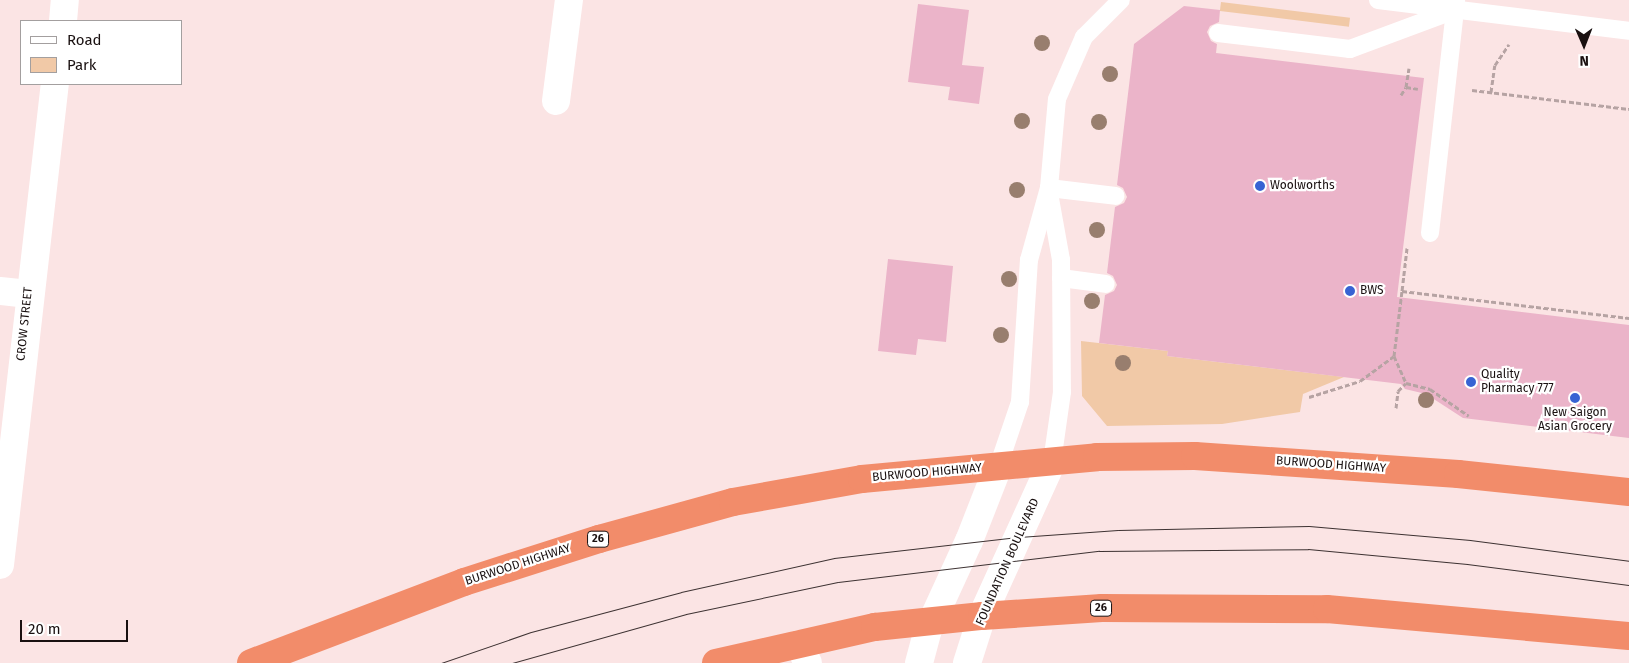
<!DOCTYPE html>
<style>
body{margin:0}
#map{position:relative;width:1629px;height:663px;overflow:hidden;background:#fbe4e4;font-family:"Fira Sans",sans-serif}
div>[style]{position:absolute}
.green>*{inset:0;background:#f1c9a7;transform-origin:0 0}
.building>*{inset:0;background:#ebb4c9}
.path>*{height:3px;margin-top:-1.5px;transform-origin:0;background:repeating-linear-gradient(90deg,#b6a3a3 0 5px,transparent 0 7.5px)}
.lane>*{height:18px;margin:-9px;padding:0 9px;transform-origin:9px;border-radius:9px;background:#fff}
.street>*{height:28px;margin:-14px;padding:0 14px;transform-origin:14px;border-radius:14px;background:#fff}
.highway>*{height:28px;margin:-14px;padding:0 14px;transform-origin:14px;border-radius:14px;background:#f28c6a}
.tram>*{height:1px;margin:-0.5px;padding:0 0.5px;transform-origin:0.5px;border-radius:0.5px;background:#3d3232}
.trees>*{width:16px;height:16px;margin:-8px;border-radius:50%;background:#987e6e}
.dots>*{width:14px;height:14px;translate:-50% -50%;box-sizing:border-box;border:2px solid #fff;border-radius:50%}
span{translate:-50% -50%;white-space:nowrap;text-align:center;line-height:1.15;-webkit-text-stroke:4.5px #fff;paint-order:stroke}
.shield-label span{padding:1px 4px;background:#fff;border:1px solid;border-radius:4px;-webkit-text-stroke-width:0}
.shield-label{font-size:11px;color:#191010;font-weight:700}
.poi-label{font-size:12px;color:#191010}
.left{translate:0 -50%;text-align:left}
.street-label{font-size:12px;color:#191010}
.legend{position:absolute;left:20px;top:20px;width:162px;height:65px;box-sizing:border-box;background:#fff;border:1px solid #a39f9f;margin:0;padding:6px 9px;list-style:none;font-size:15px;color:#191010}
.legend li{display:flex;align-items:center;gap:10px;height:25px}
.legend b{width:25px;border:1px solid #a39f9f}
.north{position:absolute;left:1559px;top:20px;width:50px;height:50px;-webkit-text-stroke:4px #fff;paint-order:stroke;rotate:179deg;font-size:14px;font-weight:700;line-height:20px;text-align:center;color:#191010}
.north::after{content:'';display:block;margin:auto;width:18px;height:22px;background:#191010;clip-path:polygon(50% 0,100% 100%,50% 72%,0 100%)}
.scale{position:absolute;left:20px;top:620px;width:108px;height:22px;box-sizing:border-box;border:2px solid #191010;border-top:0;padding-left:6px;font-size:15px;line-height:18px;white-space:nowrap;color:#191010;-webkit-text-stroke:4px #fff;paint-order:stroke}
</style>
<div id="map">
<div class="green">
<i style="left:1221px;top:2px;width:130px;height:9px;rotate:7deg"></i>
<i style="clip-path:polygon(1081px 341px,1168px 351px,1167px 356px,1344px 377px,1303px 394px,1300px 412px,1222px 424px,1107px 426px,1082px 396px)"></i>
</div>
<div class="building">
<i style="clip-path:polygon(918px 4px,969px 10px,962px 65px,984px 67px,979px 104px,948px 100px,950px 87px,908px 82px)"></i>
<i style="clip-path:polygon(1184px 6px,1220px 10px,1219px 22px,1210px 26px,1207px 32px,1211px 41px,1217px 44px,1216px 53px,1424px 78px,1397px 297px,1629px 325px,1629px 438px,1463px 418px,1426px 394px,1405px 389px,1401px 384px,1167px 356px,1168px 351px,1099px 343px,1105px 295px,1114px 291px,1117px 285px,1113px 276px,1107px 273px,1115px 207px,1124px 203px,1127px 197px,1123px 188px,1117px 185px,1134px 44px)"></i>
<i style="clip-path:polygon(888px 259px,953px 266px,946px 342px,918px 339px,916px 355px,878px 351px)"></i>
</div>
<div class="path">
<i style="left:1406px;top:87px;width:12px;rotate:9deg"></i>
<i style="left:1472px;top:90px;width:158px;rotate:6.9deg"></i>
<i style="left:1491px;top:92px;width:27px;rotate:-82deg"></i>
<i style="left:1495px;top:65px;width:25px;rotate:-56deg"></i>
<i style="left:1401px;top:95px;width:9px;rotate:-58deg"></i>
<i style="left:1406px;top:87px;width:19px;rotate:-81deg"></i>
<i style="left:1407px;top:248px;width:43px;rotate:96.6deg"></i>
<i style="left:1402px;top:291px;width:229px;rotate:6.8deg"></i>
<i style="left:1394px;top:356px;width:30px;rotate:66deg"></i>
<i style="left:1406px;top:383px;width:25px;rotate:14deg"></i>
<i style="left:1430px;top:389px;width:47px;rotate:34.7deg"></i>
<i style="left:1309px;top:397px;width:53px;rotate:-17.4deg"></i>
<i style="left:1360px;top:381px;width:42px;rotate:-36.3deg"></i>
<i style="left:1394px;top:356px;width:65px;rotate:-83deg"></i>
<i style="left:1396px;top:408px;width:17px;rotate:-83deg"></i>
<i style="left:1398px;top:391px;width:11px;rotate:-45deg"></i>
</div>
<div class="lane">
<i style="left:1378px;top:0;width:253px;rotate:7deg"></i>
<i style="left:1218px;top:33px;width:133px;rotate:6.9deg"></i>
<i style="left:1350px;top:49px;width:109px;rotate:-20.4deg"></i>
<i style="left:1049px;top:188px;width:67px;rotate:6.8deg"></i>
<i style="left:1049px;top:193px;width:68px;rotate:79.8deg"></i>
<i style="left:1061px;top:260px;width:132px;rotate:89.6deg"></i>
<i style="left:1062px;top:392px;width:71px;rotate:98.1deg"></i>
<i style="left:1430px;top:233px;width:234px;rotate:-83.6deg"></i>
<i style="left:1061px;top:278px;width:45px;rotate:7.6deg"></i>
<i style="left:998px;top:467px;width:69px;rotate:-71.3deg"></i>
<i style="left:1020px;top:402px;width:142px;rotate:-86.4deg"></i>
<i style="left:1029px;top:260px;width:75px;rotate:-74.5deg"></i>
<i style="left:1049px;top:188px;width:89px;rotate:-84.9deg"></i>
<i style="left:1057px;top:99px;width:68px;rotate:-66.5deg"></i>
<i style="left:1084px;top:37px;width:52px;rotate:-45deg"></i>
</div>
<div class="street">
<i style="left:63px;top:21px;width:21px;rotate:-85deg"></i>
<i style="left:556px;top:101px;width:102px;rotate:-82.7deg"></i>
<i style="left:0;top:291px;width:29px;rotate:6deg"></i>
<i style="left:0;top:565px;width:484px;rotate:-83.5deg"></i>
<i style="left:798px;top:644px;width:21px;rotate:62deg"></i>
<i style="left:919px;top:663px;width:34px;rotate:-75deg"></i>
<i style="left:928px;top:630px;width:98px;rotate:-65.3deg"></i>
<i style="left:969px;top:541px;width:79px;rotate:-68.6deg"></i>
<i style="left:967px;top:663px;width:49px;rotate:-72.3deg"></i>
<i style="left:982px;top:616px;width:169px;rotate:-65.6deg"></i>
</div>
<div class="highway">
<i style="left:251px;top:663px;width:228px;rotate:-20.8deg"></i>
<i style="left:464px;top:582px;width:142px;rotate:-17.7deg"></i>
<i style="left:599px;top:539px;width:139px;rotate:-15.4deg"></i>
<i style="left:733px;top:502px;width:131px;rotate:-10.1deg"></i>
<i style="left:862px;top:479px;width:236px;rotate:-5.3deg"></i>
<i style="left:1097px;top:457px;width:98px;rotate:-0.6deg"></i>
<i style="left:1195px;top:456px;width:264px;rotate:3.9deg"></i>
<i style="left:1458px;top:474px;width:172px;rotate:6deg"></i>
<i style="left:716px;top:663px;width:163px;rotate:-12.8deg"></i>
<i style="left:875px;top:627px;width:108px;rotate:-5.9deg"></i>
<i style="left:982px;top:616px;width:120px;rotate:-3.8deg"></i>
<i style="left:1102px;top:608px;width:225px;rotate:0.3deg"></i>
<i style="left:1327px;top:609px;width:303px;rotate:5.1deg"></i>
</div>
<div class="tram">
<i style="left:441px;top:663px;width:95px;rotate:-19deg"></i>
<i style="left:531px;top:632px;width:155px;rotate:-14.9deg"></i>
<i style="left:681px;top:592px;width:157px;rotate:-12.5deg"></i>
<i style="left:834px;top:558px;width:186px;rotate:-6.5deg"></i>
<i style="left:1019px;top:537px;width:99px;rotate:-4deg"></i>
<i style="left:1118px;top:530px;width:191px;rotate:-1.2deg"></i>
<i style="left:1309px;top:526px;width:162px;rotate:5deg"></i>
<i style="left:1470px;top:540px;width:160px;rotate:7.5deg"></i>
<i style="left:512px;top:663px;width:181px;rotate:-15.7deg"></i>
<i style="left:686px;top:614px;width:155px;rotate:-11.9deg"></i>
<i style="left:838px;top:582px;width:263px;rotate:-6.8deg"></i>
<i style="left:1099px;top:551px;width:209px;rotate:-0.5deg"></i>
<i style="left:1308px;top:549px;width:160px;rotate:5.4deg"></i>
<i style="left:1467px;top:564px;width:163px;rotate:7.4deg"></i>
</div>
<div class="trees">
<i style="left:1042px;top:43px"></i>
<i style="left:1110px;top:74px"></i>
<i style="left:1022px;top:121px"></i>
<i style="left:1099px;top:122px"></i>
<i style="left:1017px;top:190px"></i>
<i style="left:1097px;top:230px"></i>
<i style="left:1009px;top:279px"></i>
<i style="left:1092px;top:301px"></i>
<i style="left:1001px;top:335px"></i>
<i style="left:1123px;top:363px"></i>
<i style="left:1426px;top:400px"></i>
</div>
<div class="dots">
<i style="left:1260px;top:186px;background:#3763d3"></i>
<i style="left:1350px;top:291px;background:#3763d3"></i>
<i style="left:1471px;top:382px;background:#3763d3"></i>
<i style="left:1575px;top:398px;background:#3763d3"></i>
</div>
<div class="shield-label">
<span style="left:598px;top:539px">26</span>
<span style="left:1101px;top:608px">26</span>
</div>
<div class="poi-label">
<span class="left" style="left:1270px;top:186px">Woolworths</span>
<span class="left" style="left:1360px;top:291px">BWS</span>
<span class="left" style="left:1481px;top:382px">Quality<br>Pharmacy 777</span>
<span style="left:1575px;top:420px">New Saigon<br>Asian Grocery</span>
</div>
<div class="street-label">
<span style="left:25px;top:324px;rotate:-84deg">CROW STREET</span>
<span style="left:1331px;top:465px;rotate:4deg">BURWOOD HIGHWAY</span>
<span style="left:927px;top:473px;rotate:-5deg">BURWOOD HIGHWAY</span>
<span style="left:1008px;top:562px;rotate:-66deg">FOUNDATION BOULEVARD</span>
<span style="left:518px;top:565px;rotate:-18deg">BURWOOD HIGHWAY</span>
</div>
<ul class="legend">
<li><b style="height:6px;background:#fff"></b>Road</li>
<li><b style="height:14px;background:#f1c9a7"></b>Park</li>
</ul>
<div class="north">N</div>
<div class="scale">20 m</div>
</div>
